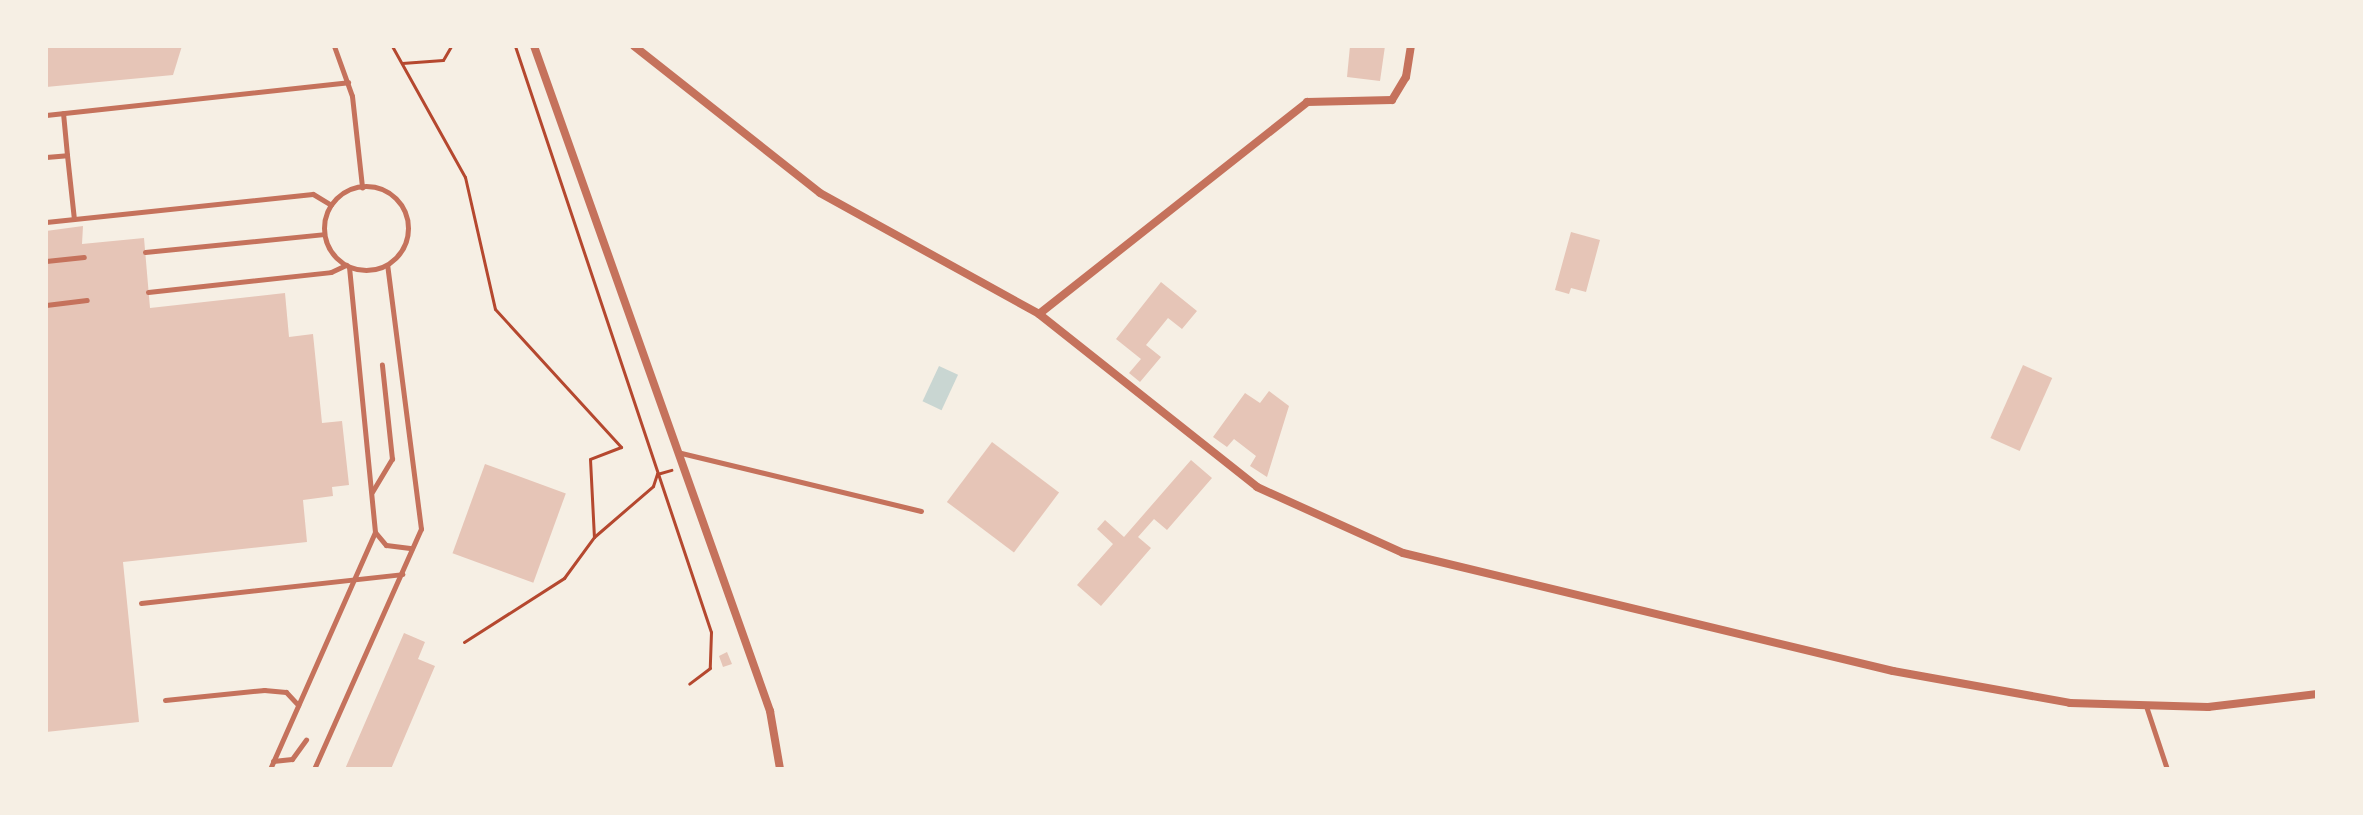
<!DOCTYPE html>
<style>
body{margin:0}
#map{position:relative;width:2363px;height:815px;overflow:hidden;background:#f6efe4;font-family:"Public Sans",sans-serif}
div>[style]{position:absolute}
.water>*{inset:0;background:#c9d6d2;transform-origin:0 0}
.building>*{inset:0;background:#e6c5b7;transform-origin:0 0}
.path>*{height:3px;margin:-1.5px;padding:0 1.5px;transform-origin:1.5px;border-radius:1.5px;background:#b5482f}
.service>*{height:5px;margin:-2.5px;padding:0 2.5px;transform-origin:2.5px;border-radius:2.5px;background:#c5725c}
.service>.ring{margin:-2.5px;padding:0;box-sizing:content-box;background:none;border:5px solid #c5725c;border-radius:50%}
.minor>*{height:8px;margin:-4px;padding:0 4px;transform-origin:4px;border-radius:4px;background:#c5725c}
span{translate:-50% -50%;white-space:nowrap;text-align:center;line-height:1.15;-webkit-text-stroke:8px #f6efe4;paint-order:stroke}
.frame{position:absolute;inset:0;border:48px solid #f6efe4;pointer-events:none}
</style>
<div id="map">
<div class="water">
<i style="left:939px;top:366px;width:21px;height:39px;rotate:25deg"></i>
</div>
<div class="building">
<i style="clip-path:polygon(46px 46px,182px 46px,173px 75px,46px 87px)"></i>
<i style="clip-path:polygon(1350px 46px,1385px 46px,1380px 81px,1347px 77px)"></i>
<i style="clip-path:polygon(83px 226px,82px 244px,144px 238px,150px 308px,285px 293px,289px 337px,313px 334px,322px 423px,342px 421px,349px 485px,332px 487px,333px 496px,303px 500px,307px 542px,123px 562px,139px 722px,46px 732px,46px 231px)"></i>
<i style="clip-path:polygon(1571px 232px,1600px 240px,1586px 292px,1571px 288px,1569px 294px,1555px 290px)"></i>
<i style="clip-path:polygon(1161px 282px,1197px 311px,1182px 329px,1168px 318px,1146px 345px,1161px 357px,1140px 382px,1129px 373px,1141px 359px,1116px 339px)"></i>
<i style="left:2023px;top:365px;width:32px;height:80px;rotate:24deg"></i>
<i style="clip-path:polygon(1269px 391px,1289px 406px,1267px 477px,1250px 466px,1256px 456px,1234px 439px,1227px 447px,1213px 437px,1245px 393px,1260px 403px)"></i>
<i style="left:992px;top:442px;width:84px;height:75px;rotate:37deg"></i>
<i style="clip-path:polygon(1191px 460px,1212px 478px,1167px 530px,1154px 519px,1138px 537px,1151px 548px,1101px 606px,1077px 585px,1113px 544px,1097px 529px,1105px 520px,1124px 537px)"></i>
<i style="left:485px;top:464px;width:86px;height:95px;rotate:20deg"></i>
<i style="clip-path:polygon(404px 633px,425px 642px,418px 659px,435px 666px,391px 769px,345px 769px)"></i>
<i style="clip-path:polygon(727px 652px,732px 664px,723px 667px,719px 656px)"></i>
</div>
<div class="path">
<i style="left:392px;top:46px;width:150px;rotate:60.9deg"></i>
<i style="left:465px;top:177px;width:135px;rotate:77.2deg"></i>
<i style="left:495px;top:309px;width:187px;rotate:47.6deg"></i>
<i style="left:621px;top:447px;width:33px;rotate:159deg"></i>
<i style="left:590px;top:459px;width:78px;rotate:87.1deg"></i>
<i style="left:594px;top:537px;width:78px;rotate:-40.8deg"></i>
<i style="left:653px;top:486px;width:13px;rotate:-72deg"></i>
<i style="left:657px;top:474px;width:15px;rotate:-16deg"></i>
<i style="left:515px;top:46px;width:618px;rotate:71.51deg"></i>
<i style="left:711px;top:632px;width:36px;rotate:92deg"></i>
<i style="left:710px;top:668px;width:26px;rotate:143deg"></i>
<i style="left:402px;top:63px;width:41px;rotate:-4.2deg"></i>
<i style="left:443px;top:60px;width:16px;rotate:-60deg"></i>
<i style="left:464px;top:642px;width:119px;rotate:-32.6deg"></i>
<i style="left:564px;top:578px;width:51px;rotate:-53.8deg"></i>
</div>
<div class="service">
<i style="left:334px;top:46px;width:53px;rotate:70.2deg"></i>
<i style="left:352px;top:96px;width:92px;rotate:83.7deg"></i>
<i style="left:46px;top:115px;width:304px;rotate:-6.2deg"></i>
<i style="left:67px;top:155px;width:64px;rotate:83.8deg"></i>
<i style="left:46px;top:157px;width:21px;rotate:-5deg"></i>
<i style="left:67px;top:155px;width:42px;rotate:-95.4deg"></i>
<i class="ring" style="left:324px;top:186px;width:79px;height:79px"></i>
<i style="left:46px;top:222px;width:268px;rotate:-6deg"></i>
<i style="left:313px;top:194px;width:21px;rotate:31deg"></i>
<i style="left:145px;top:252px;width:180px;rotate:-5.7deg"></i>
<i style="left:46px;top:261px;width:38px;rotate:-6deg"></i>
<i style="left:148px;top:292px;width:184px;rotate:-6.2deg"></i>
<i style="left:331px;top:272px;width:17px;rotate:-25deg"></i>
<i style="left:46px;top:305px;width:41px;rotate:-7deg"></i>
<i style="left:677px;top:452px;width:251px;rotate:13.6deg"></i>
<i style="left:372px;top:492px;width:39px;rotate:-59deg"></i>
<i style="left:392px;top:459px;width:95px;rotate:-96.1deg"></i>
<i style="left:375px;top:532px;width:17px;rotate:50deg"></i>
<i style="left:386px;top:545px;width:26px;rotate:7deg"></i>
<i style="left:141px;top:603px;width:263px;rotate:-6.3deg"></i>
<i style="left:165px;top:700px;width:100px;rotate:-5.8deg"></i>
<i style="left:264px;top:690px;width:22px;rotate:5deg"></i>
<i style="left:286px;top:692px;width:18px;rotate:47deg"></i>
<i style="left:2146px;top:706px;width:66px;rotate:71.6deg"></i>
<i style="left:273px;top:761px;width:19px;rotate:-6deg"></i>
<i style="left:292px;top:759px;width:24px;rotate:-54deg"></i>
<i style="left:270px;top:769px;width:259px;rotate:-66.1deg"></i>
<i style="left:375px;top:532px;width:266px;rotate:-95.6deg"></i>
<i style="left:314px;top:769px;width:263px;rotate:-66deg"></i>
<i style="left:421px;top:529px;width:266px;rotate:-97.3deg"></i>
</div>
<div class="minor">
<i style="left:534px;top:46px;width:706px;rotate:70.46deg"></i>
<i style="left:770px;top:711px;width:59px;rotate:80.2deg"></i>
<i style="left:634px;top:46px;width:237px;rotate:38.3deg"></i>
<i style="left:820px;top:193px;width:250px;rotate:28.9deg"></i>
<i style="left:1039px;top:314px;width:278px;rotate:38.4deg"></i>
<i style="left:1257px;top:487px;width:160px;rotate:24.3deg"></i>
<i style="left:1403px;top:553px;width:504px;rotate:13.54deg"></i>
<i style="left:1893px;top:671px;width:180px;rotate:10.2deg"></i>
<i style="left:2070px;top:703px;width:138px;rotate:1.7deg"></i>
<i style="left:2208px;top:707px;width:110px;rotate:-6.8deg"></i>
<i style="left:1039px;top:314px;width:342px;rotate:-38.3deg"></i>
<i style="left:1307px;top:102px;width:85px;rotate:-1.3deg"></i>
<i style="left:1392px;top:100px;width:27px;rotate:-59deg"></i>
<i style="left:1406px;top:77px;width:31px;rotate:-81deg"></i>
</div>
<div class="frame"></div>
</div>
